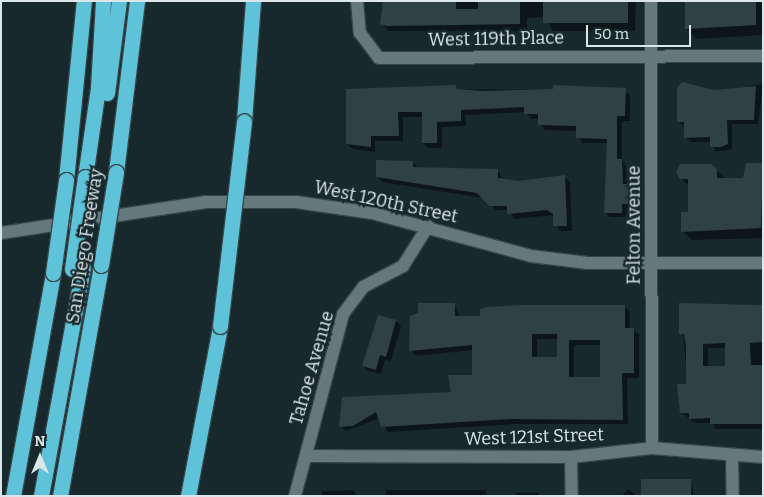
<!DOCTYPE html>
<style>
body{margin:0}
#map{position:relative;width:764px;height:497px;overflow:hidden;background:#18292d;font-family:Bitter,serif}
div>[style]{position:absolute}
.shadow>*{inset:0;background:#0007;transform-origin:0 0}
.building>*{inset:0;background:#2f4145;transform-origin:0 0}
.roads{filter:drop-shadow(1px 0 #374448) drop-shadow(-1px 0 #374448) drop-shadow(0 1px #374448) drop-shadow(0 -1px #374448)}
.street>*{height:12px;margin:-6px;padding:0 6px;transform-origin:6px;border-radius:6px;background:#65787c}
.secondary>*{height:12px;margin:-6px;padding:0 6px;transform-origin:6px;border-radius:6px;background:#65787c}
.highway>*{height:15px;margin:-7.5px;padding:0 7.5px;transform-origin:7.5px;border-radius:7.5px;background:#5ec3d8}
.bridges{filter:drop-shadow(1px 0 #374448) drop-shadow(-1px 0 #374448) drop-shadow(0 1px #374448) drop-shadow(0 -1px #374448)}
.highway-bridge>*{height:15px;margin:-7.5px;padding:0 7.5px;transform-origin:7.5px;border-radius:7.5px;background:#5ec3d8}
span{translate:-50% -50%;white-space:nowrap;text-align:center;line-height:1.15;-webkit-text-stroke:4.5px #18292d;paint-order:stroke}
.street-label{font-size:18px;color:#dbe6e8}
.frame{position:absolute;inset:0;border:2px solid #dbe6e8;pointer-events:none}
.north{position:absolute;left:15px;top:432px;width:50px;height:50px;-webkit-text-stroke:4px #18292d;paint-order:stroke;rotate:0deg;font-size:14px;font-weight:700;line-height:20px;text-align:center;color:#dbe6e8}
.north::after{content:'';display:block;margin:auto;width:18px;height:22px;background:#dbe6e8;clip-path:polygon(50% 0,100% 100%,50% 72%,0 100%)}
.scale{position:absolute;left:586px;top:25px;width:105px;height:22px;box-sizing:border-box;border:2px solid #dbe6e8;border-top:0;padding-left:6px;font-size:15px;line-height:18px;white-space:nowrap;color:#dbe6e8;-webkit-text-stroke:4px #18292d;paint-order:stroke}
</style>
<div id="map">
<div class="shadow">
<i style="clip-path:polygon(384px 1px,636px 1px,635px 31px,553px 31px,545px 17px,527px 18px,527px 31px,389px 31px,381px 23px)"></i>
<i style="clip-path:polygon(687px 1px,763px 1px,763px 35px,697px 39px,687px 29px)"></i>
<i style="clip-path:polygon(763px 84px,758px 124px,732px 124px,732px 149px,716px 152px,711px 142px,691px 142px,685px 137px,685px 127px,678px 122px,714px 91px)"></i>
<i style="clip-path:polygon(350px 89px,625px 90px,630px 95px,630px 121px,622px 121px,622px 160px,626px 165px,627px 186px,633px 191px,633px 208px,626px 209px,626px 217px,610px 217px,605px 212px,608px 143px,582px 143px,577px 131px,544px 130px,539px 119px,531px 119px,526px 112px,465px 115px,466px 126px,442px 127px,442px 148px,428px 148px,423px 143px,423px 117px,403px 117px,403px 141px,375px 141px,375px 152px,353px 149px,347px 144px)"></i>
<i style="clip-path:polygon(412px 162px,418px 167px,498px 170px,503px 180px,518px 182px,564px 177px,570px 182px,572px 231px,559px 231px,554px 215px,514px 219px,509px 210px,496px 210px,483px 198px,382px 182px,377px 176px)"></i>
<i style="clip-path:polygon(763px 164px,763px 238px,692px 240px,682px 231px,689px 213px,689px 186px,681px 178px,716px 170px,726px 179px,744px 179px)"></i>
<i style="clip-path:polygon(evenodd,680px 304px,763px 305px,763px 429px,716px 429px,712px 423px,695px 423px,682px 413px,688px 386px,680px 304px,708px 348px,726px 348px,726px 367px,708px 367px,708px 348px)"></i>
<i style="clip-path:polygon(evenodd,455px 305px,460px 317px,625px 307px,630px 312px,630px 329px,639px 334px,639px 378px,627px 378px,628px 424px,516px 424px,388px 432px,380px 418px,346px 431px,340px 426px,343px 398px,452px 393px,473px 376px,473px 350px,416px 356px,411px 350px,455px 305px,537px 339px,558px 339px,558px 358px,537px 358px,537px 339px,455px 305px,574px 345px,602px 345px,602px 378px,574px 378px,574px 345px)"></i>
<i style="clip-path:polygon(396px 321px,401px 326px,391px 361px,385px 360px,381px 374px,368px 371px,363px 366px)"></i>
<i style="clip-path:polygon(690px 480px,694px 496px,643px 496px)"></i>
<i style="clip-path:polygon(629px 489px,636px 496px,621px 496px)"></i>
<i style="clip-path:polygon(353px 490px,358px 496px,322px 496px,322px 491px)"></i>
<i style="left:386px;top:490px;width:100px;height:7px"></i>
<i style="left:516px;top:493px;width:23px;height:3px"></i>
</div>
<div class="building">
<i style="clip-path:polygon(383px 1px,456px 1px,456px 9px,478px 9px,478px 1px,520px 1px,520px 24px,387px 26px,380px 24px)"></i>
<i style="left:543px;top:1px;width:85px;height:22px"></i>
<i style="clip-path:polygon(685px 1px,756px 1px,756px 25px,685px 29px)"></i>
<i style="clip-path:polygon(682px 82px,714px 90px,756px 86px,754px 120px,727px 120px,728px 144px,721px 147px,710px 147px,710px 137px,684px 138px,684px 122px,677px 122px,677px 88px)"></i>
<i style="clip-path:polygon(456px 85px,456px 89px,484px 91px,553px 89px,553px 85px,626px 88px,625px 116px,617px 116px,617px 159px,622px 159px,623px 184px,629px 184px,628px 204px,622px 204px,622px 213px,604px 213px,607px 139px,576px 138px,576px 126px,538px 125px,538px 114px,524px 114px,524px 107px,461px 110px,461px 121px,437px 122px,437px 143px,422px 143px,422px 112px,398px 112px,399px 136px,371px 136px,371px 147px,346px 144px,346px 89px)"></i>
<i style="clip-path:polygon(376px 160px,413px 161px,413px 167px,498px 169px,498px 178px,518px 181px,565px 175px,567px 226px,553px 226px,553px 214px,547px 210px,507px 214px,507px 206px,489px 206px,477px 193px,376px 177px)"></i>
<i style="clip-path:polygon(746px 163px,763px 163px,761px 228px,681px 232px,681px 212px,688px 212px,688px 179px,680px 179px,676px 172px,680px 164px,711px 164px,717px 169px,717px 178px,743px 178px)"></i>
<i style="clip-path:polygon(evenodd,418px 303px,455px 303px,455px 316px,480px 316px,480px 309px,488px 307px,520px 305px,625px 305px,625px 328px,634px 328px,634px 373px,622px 373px,623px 420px,510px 419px,381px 427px,376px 412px,353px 426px,339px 427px,342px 397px,451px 392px,448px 375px,472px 375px,472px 345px,409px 351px,410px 316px,418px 313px,418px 303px,532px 334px,557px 334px,557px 357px,532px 357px,532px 334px,418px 303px,569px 340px,600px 340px,600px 377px,569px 377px,569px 340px)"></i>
<i style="clip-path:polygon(evenodd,679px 303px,763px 305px,763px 342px,750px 343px,751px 365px,763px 365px,763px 424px,710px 424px,710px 418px,689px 419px,689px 413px,680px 413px,677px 384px,686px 384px,686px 347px,684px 334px,679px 334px,679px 303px,725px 343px,725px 366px,703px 366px,703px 344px,725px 343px)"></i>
<i style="clip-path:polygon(378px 315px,396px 320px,386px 357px,380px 355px,376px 370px,362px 366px)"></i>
<i style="left:641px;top:479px;width:50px;height:17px"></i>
</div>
<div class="roads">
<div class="street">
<i style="left:357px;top:1px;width:32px;rotate:85deg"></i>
<i style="left:360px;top:33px;width:31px;rotate:53deg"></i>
<i style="left:379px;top:58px;width:384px;rotate:-0.3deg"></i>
<i style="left:651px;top:1px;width:447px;rotate:89.9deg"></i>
<i style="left:306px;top:456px;width:265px;rotate:0.2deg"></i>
<i style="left:571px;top:457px;width:81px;rotate:-6.3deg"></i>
<i style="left:652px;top:448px;width:111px;rotate:4.6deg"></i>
<i style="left:571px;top:457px;width:39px;rotate:89deg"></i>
<i style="left:732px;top:457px;width:39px;rotate:89deg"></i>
<i style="left:295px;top:496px;width:188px;rotate:-75.2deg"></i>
<i style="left:343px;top:314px;width:34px;rotate:-53deg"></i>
<i style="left:363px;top:287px;width:45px;rotate:-27.7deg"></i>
<i style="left:403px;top:266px;width:47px;rotate:-58deg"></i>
</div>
<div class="secondary">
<i style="left:1px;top:233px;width:206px;rotate:-8.6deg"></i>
<i style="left:205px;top:202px;width:91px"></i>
<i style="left:296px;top:202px;width:77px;rotate:8.2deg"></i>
<i style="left:372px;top:213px;width:165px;rotate:15.1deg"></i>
<i style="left:531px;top:256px;width:57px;rotate:7deg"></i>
<i style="left:588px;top:263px;width:175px"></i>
</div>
<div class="highway">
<i style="left:107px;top:93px;width:93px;rotate:-82.6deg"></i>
<i style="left:244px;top:121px;width:120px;rotate:-85.7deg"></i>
<i style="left:116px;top:172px;width:172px;rotate:-83deg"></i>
<i style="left:85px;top:177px;width:90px;rotate:-81.7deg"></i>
<i style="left:98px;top:88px;width:87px;rotate:-86.7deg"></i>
<i style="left:66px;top:180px;width:180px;rotate:-84.3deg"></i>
<i style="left:13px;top:496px;width:227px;rotate:-79.8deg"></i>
<i style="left:41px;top:496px;width:232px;rotate:-79.6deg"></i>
<i style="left:60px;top:496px;width:235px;rotate:-79.9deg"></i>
<i style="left:188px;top:496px;width:173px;rotate:-79.3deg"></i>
</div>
</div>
<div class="bridges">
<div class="highway-bridge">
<i style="left:101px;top:265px;width:94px;rotate:-80.8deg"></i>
<i style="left:72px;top:269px;width:93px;rotate:-82deg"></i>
<i style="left:53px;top:273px;width:94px;rotate:-82deg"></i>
<i style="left:220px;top:326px;width:206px;rotate:-83.3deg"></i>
</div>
</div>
<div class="street-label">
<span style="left:496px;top:39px;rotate:-1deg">West 119th Place</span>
<span style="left:386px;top:202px;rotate:12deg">West 120th Street</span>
<span style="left:634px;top:225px;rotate:-90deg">Felton Avenue</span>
<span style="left:85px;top:246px;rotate:-81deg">San Diego Freeway</span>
<span style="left:312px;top:368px;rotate:-74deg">Tahoe Avenue</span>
<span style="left:534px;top:437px;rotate:-2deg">West 121st Street</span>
</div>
<div class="frame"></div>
<div class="north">N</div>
<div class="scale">50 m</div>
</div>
